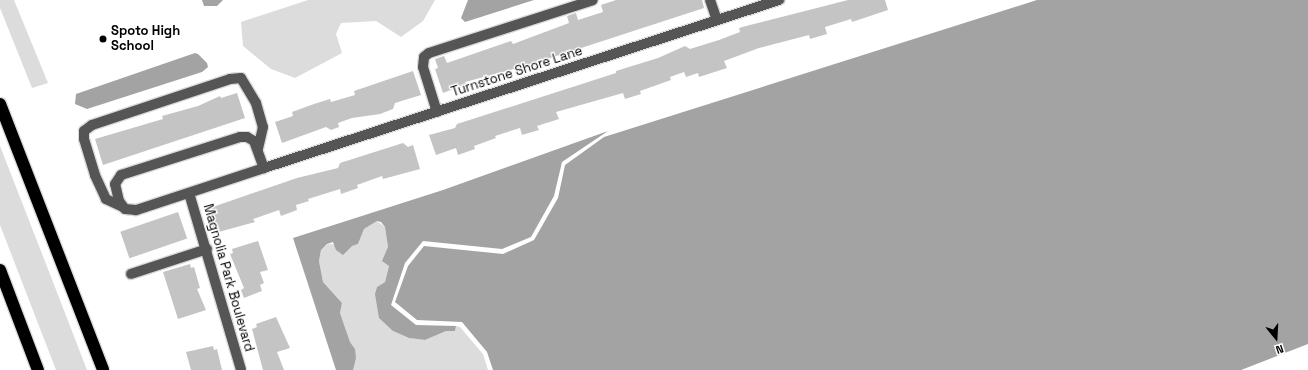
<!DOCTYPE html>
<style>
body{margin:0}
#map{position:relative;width:1308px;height:370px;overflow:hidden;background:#fff;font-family:"Space Grotesk",sans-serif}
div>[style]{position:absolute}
.green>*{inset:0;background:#dcdcdc}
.water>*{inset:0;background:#a3a3a3}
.building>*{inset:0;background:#c4c4c4;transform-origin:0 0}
.roads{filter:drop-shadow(1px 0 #dbdbdb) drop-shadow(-1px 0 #dbdbdb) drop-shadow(0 1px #dbdbdb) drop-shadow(0 -1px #dbdbdb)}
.minor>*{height:10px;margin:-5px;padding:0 5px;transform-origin:5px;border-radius:5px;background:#555}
.highway>*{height:12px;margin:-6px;padding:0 6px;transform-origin:6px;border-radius:6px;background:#000}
.dots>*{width:11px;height:11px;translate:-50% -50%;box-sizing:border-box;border:2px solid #fff;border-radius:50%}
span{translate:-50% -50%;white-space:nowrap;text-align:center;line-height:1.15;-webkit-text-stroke:3px #fff;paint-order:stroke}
.poi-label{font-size:13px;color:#000;font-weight:700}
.left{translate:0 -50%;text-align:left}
.street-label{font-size:13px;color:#000}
.north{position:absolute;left:1256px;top:318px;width:40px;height:40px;-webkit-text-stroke:3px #fff;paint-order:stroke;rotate:162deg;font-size:11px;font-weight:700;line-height:16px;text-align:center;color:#000}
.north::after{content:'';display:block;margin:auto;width:14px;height:18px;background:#000;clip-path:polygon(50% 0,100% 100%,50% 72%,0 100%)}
</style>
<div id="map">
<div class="green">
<i style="clip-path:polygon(0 0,14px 0,48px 83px,32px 88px,0 8px)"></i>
<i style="clip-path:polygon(308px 0,435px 0,423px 21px,401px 37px,376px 21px,341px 23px,336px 34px,342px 53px,295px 78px,271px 69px,243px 46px,241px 22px)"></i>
<i style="clip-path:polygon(0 146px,53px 282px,87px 370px,56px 370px,0 225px)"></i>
<i style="clip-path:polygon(377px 221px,385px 227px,388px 247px,386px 254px,389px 266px,385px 282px,377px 287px,393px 331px,409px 338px,425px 340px,446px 331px,455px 331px,456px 326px,460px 327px,483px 354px,488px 370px,353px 370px,355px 349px,350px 342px,340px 313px,342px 303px,323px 282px,319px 261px,321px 250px,328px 244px,352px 246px,358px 244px,364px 229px)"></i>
</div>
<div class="water">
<i style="clip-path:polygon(202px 0,223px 0,217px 6px,204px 6px)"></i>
<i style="clip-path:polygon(468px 0,534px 0,465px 22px,461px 18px)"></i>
<i style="clip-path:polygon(1037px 0,1308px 0,1308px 344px,1241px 370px,493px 370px,487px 352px,462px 322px,417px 320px,395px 302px,408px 266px,424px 246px,503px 254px,534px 240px,558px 198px,565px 165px,604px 137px)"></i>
<i style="clip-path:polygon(195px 53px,198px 54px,207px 63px,208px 67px,202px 72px,87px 109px,75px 104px,76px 94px)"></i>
<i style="clip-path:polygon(608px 131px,562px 162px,554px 196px,531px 237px,502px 249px,423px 241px,405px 263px,391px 305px,416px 325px,456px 326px,455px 331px,446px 331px,425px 340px,409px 338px,393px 331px,379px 318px,375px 294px,377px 287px,385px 282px,389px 266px,382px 261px,388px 247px,385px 227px,381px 222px,377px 221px,364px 229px,358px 244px,352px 246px,343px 255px,336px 250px,333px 242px,327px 244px,321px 250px,319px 261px,323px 282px,342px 303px,340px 313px,350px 342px,355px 349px,356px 358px,353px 370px,336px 370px,293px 238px,443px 190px)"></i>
</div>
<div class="building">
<i style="clip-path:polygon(616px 0,702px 0,704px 8px,532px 64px,465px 82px,466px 84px,443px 93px,435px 69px,438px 68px,435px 59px,444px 56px,447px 63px,511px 41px,513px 44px,569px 23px,567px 16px,576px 13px,578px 20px,603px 12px,601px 5px)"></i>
<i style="clip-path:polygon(848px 0,885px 0,888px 10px,852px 22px,851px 19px,825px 27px,827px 34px,810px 39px,809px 35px,759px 48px,724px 61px,727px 68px,699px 77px,698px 73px,686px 77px,684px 72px,670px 77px,671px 80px,640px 91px,641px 94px,625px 99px,623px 93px,556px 112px,559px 119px,537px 126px,539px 130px,522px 135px,520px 128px,495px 136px,496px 138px,474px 146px,475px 149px,458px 155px,456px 148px,436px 155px,429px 135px,455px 128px,457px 124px,616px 73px,616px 71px,658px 58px,685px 46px,690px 49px,719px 40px,740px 32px,739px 28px,746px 26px)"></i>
<i style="clip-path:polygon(413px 71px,421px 95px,395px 103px,393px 109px,380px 114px,352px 118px,338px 123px,339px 127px,331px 130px,326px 127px,282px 143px,275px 122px,293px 116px,292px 112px,314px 104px,330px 99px,331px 102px,355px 95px,354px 91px)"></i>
<i style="clip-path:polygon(237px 93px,245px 118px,103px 165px,95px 139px,163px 119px,162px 116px,198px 106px,220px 96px,221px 98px)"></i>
<i style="clip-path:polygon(403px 143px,408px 147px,413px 145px,420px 169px,383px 179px,382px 176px,357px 185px,358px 188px,341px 194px,340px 189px,308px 199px,309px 201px,296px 205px,297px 210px,281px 216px,279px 210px,253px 219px,255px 222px,215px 233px,207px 209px,297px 178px,338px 168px,340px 163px)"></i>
<i style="left:178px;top:212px;width:28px;height:61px;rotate:71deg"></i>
<i style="clip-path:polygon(258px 241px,268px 270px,260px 272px,264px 283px,260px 285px,262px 291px,244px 298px,241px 290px,244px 288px,230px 254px,233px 253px,232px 249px)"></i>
<i style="clip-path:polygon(190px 264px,191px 268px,194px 267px,200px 288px,197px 289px,206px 310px,178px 319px,163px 272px)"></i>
<i style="clip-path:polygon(276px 317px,290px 348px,277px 352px,284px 370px,263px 370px,252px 329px,257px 327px,256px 324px)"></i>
<i style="clip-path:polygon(213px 346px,214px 350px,217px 349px,222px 370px,191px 370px,186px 352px)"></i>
</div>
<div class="roads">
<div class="minor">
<i style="left:710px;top:0;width:21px;rotate:71deg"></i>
<i style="left:437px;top:112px;width:47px;rotate:-107.3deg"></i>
<i style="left:423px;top:67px;width:10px;rotate:-84deg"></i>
<i style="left:424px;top:57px;width:6px;rotate:-39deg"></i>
<i style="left:429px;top:53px;width:172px;rotate:-17.9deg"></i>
<i style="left:240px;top:137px;width:7px"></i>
<i style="left:247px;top:137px;width:8px;rotate:30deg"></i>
<i style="left:254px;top:141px;width:29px;rotate:70deg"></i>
<i style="left:264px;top:168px;width:135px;rotate:161.8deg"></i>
<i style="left:136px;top:210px;width:11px;rotate:-175deg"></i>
<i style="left:125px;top:209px;width:10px;rotate:-127deg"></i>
<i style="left:119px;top:201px;width:17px;rotate:-103deg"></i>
<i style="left:115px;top:184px;width:11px;rotate:-56deg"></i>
<i style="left:121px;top:175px;width:125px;rotate:-17.7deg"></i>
<i style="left:264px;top:168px;width:542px;rotate:-18.07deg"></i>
<i style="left:189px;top:193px;width:184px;rotate:73.6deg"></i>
<i style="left:123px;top:207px;width:19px;rotate:-155deg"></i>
<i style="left:106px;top:199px;width:26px;rotate:-115deg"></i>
<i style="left:95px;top:175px;width:38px;rotate:-107deg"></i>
<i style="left:84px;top:139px;width:8px;rotate:-90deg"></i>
<i style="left:84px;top:131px;width:10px;rotate:-37deg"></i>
<i style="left:92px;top:125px;width:145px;rotate:-18.4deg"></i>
<i style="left:230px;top:79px;width:11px;rotate:-5deg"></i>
<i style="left:241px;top:78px;width:29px;rotate:59deg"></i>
<i style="left:256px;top:103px;width:25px;rotate:74deg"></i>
<i style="left:263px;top:127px;width:22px;rotate:103deg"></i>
<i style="left:131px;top:274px;width:80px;rotate:-18.2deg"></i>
</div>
<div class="highway">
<i style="left:0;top:104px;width:285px;rotate:68.8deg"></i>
<i style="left:0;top:270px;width:107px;rotate:69.2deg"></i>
</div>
</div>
<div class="dots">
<i style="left:103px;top:39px;background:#000"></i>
</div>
<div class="poi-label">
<span class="left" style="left:111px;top:39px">Spoto High<br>School</span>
</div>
<div class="street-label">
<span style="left:517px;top:72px;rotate:-18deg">Turnstone Shore Lane</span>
<span style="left:228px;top:278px;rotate:74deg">Magnolia Park Boulevard</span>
</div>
<div class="north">N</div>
</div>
